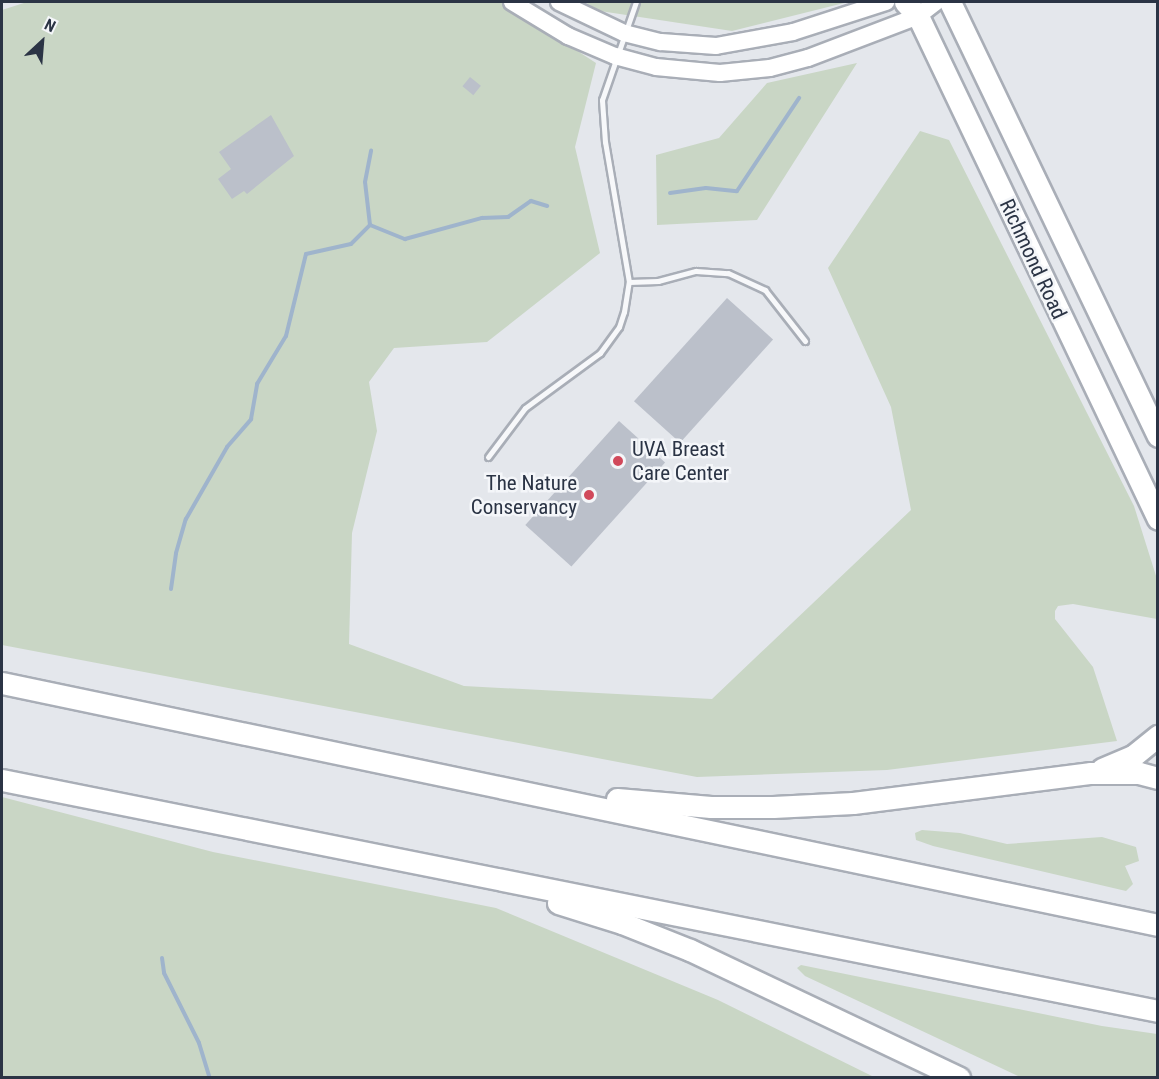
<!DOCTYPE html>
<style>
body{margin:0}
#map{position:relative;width:1159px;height:1079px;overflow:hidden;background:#e4e7ec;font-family:"Roboto Condensed",sans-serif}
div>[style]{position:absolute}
.green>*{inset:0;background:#c9d6c5}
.stream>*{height:4px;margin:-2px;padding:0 2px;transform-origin:2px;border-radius:2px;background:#9fb4cc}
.building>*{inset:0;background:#bbc0ca;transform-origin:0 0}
.roads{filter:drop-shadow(2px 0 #a9aeb7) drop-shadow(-2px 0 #a9aeb7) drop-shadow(0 2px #a9aeb7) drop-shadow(0 -2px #a9aeb7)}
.lane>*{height:5px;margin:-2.5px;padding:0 2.5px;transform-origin:2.5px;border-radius:2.5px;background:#f7f8fa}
.secondary>*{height:16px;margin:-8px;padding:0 8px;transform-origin:8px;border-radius:8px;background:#fff}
.highway>*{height:21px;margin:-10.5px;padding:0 10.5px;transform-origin:10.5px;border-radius:10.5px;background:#fff}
.dots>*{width:16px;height:16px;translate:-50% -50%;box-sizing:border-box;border:3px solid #f4f6f9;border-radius:50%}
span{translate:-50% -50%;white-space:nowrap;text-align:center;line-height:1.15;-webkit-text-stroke:5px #f4f6f9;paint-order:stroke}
.street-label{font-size:21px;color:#2b3445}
.poi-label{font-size:21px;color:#2b3445}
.left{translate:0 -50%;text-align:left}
.right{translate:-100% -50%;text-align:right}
.frame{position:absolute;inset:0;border:3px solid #2b3445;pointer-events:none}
.north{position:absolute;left:12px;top:12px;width:60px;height:60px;-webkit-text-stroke:4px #f4f6f9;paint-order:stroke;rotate:26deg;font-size:16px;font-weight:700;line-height:24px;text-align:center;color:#2b3445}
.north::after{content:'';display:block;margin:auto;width:21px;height:27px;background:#2b3445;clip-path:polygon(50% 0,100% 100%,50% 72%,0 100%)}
</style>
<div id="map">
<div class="green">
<i style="clip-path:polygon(27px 2px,502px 2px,596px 63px,575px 147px,600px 253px,487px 342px,394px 348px,369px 382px,377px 431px,352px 533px,349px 644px,464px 686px,712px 699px,911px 510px,891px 407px,828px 268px,920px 131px,949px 140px,1134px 506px,1157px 579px,1157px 619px,1073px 604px,1058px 606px,1055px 611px,1055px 619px,1093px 667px,1117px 741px,887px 770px,697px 777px,2px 645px,2px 10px)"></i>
<i style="clip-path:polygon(585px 2px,848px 2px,732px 31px,600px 11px)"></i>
<i style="clip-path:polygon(857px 63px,757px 220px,657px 225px,656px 155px,719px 138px,767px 83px)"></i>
<i style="clip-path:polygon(2px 797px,213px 852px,496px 908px,718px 1000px,874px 1077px,2px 1077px)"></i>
<i style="clip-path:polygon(922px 830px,960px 833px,1007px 844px,1102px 837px,1136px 847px,1139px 861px,1125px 866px,1133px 884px,1126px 891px,933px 846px,916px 840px,915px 833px)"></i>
<i style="clip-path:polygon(801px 965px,1102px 1026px,1157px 1034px,1157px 1077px,1020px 1077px,805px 976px,797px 968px)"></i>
</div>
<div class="stream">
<i style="left:670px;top:193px;width:36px;rotate:-8deg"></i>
<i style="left:706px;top:188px;width:31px;rotate:6deg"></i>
<i style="left:737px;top:191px;width:112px;rotate:-56.3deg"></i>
<i style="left:370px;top:225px;width:43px;rotate:-96.6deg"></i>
<i style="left:365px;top:182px;width:32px;rotate:-79deg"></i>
<i style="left:171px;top:589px;width:36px;rotate:-82deg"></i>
<i style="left:176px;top:553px;width:35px;rotate:-74deg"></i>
<i style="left:186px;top:519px;width:83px;rotate:-60.3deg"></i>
<i style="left:227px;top:447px;width:37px;rotate:-49deg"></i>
<i style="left:251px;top:419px;width:36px;rotate:-80deg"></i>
<i style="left:257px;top:384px;width:56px;rotate:-58.9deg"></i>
<i style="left:286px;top:336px;width:84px;rotate:-76.3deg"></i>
<i style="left:306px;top:254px;width:46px;rotate:-12.5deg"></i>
<i style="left:351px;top:244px;width:27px;rotate:-45deg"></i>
<i style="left:370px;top:225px;width:38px;rotate:22deg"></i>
<i style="left:405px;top:239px;width:80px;rotate:-15.3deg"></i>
<i style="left:482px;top:218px;width:26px;rotate:-2deg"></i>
<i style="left:508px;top:217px;width:28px;rotate:-35deg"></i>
<i style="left:531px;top:201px;width:17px;rotate:17deg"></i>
<i style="left:162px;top:958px;width:15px;rotate:82deg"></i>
<i style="left:164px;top:973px;width:78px;rotate:63.4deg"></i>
<i style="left:199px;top:1043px;width:37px;rotate:73deg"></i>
</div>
<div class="building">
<i style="left:470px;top:77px;width:14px;height:12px;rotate:39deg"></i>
<i style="clip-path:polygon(271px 115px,294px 156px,247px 194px,244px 191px,232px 199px,218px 179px,231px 169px,219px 152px)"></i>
<i style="left:727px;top:298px;width:62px;height:139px;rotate:42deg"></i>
<i style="left:619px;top:421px;width:62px;height:140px;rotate:42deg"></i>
</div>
<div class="roads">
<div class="lane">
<i style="left:629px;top:282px;width:29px;rotate:-2deg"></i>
<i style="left:658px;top:281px;width:39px;rotate:-15deg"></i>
<i style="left:696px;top:271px;width:32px;rotate:4deg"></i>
<i style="left:728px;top:273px;width:41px;rotate:24.7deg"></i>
<i style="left:765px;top:290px;width:65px;rotate:51.9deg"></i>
<i style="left:488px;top:457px;width:61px;rotate:-52.9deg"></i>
<i style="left:525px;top:408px;width:93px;rotate:-36.3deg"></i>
<i style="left:600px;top:353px;width:32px;rotate:-54deg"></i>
<i style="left:619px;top:327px;width:16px;rotate:-72deg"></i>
<i style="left:624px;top:312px;width:30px;rotate:-81deg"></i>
<i style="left:629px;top:282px;width:142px;rotate:-99.7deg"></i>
<i style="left:605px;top:142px;width:42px;rotate:-94.1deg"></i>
<i style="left:602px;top:100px;width:104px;rotate:-70.9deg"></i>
</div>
<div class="secondary">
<i style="left:512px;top:2px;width:66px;rotate:31.3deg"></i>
<i style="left:568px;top:36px;width:51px;rotate:23.1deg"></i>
<i style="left:615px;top:56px;width:42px;rotate:15deg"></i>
<i style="left:656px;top:67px;width:64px;rotate:5.4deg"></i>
<i style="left:720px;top:73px;width:50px;rotate:-5.7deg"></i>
<i style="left:770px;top:68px;width:39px;rotate:-15deg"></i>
<i style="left:808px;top:58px;width:118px;rotate:-20.9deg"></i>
<i style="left:918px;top:16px;width:23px;rotate:-38deg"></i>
<i style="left:559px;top:2px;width:72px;rotate:25.5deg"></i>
<i style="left:624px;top:33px;width:38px;rotate:14deg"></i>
<i style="left:661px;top:42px;width:55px;rotate:4.2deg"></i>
<i style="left:716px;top:46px;width:78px;rotate:-10.3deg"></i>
<i style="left:793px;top:32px;width:98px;rotate:-17.9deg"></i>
</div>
<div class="highway">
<i style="left:905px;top:2px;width:19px;rotate:47deg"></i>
<i style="left:918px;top:16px;width:557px;rotate:64.49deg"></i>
<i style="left:950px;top:2px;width:481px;rotate:64.4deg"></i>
<i style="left:2px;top:683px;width:1181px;rotate:11.82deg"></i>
<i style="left:1102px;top:769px;width:34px;rotate:-23deg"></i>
<i style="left:1133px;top:756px;width:32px;rotate:-39deg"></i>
<i style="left:2px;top:780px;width:1179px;rotate:11.3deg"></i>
<i style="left:617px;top:799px;width:94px;rotate:4.9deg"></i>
<i style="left:711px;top:807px;width:62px"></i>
<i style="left:773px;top:807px;width:80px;rotate:-2.9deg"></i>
<i style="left:853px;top:803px;width:240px;rotate:-7.2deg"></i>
<i style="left:1091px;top:773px;width:48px"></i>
<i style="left:1139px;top:773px;width:20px;rotate:15deg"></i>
<i style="left:558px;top:903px;width:67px;rotate:17.4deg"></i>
<i style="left:622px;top:923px;width:73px;rotate:21.7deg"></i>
<i style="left:690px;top:950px;width:298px;rotate:25.4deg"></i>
</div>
</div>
<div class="dots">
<i style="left:618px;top:461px;background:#d1495b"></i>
<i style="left:589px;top:495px;background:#d1495b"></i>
</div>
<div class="street-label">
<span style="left:1033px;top:259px;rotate:65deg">Richmond Road</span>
</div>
<div class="poi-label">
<span class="left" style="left:632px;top:461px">UVA Breast<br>Care Center</span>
<span class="right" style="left:577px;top:495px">The Nature<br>Conservancy</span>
</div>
<div class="frame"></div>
<div class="north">N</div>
</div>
